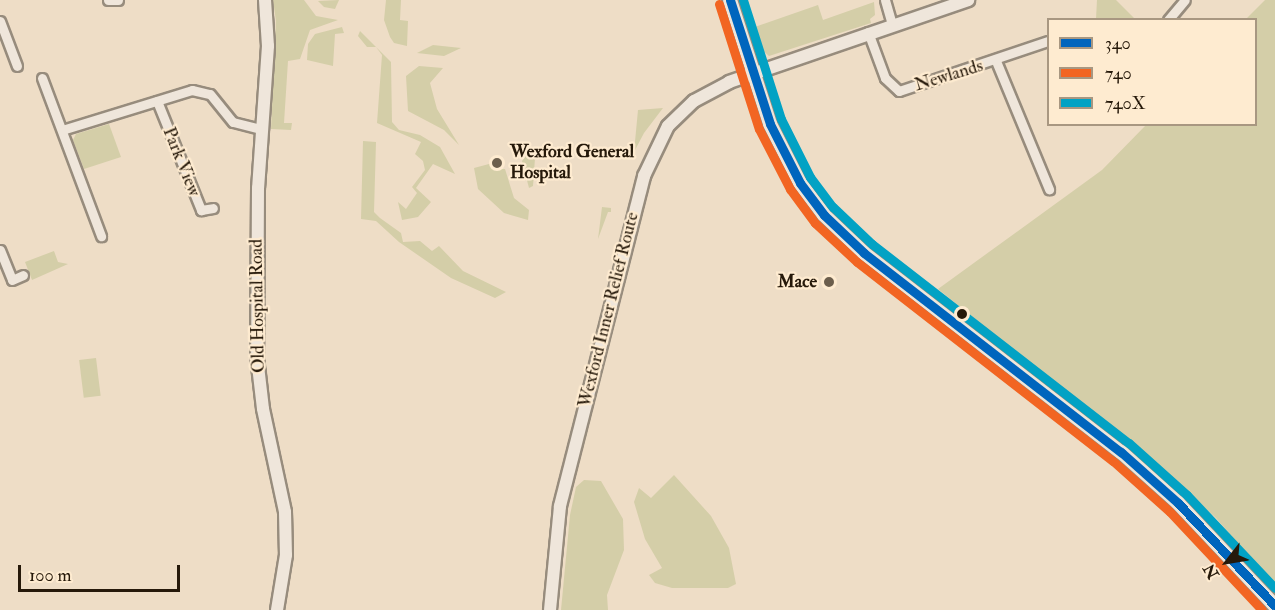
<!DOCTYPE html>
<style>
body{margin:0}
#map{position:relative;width:1275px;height:610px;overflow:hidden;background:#eeddc6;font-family:"IM FELL Double Pica",serif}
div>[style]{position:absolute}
.green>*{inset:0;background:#d4cea8;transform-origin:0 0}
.roads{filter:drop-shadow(2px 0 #978c7d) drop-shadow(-2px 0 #978c7d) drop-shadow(0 2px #978c7d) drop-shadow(0 -2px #978c7d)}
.minor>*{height:9px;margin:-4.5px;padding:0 4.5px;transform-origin:4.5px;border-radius:4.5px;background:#efe6db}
.tertiary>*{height:12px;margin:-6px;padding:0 6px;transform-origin:6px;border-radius:6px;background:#efe6db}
.secondary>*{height:14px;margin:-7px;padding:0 7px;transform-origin:7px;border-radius:7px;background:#efe6db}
.bus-1>*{height:9px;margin:-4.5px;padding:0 4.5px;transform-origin:4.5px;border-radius:4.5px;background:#0065bd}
.bus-2>*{height:9px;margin:-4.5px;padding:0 4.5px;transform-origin:4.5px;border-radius:4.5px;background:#f26522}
.bus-3>*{height:9px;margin:-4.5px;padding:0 4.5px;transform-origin:4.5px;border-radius:4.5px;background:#02a2c4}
.dots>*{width:16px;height:16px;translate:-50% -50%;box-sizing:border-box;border:3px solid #feebd0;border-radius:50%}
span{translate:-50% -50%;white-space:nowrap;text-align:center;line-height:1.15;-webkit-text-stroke:4.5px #feebd0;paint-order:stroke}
.street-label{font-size:18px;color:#26190a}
.poi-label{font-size:18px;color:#26190a;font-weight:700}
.left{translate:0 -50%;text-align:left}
.right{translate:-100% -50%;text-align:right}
.legend{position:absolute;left:1047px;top:18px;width:210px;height:108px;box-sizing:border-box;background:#feebd0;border:2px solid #a89781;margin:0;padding:8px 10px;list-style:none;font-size:18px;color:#26190a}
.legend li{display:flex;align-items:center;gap:12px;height:30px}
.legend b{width:30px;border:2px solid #a89781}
.north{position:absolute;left:1197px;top:532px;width:60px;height:60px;-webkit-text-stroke:4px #feebd0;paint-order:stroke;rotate:239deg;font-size:16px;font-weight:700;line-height:24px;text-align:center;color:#26190a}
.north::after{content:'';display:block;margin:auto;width:21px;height:27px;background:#26190a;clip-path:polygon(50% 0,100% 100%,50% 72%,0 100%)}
.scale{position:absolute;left:18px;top:565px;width:162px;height:27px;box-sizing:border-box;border:3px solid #26190a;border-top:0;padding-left:8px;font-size:18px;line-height:21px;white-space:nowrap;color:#26190a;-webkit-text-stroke:4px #feebd0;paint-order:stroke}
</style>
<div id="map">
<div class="green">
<i style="clip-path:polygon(273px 0,304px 0,316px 16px,338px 20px,310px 30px,300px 59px,288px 61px,284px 123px,292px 123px,291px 130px,271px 129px,276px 21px)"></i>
<i style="clip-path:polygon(339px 0,335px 9px,324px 7px,318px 1px)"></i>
<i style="clip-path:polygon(386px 0,401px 0,400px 20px,408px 21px,407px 46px,394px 43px,390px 37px,384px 20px)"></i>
<i style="clip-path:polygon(1097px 0,1116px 0,1135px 19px,1096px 19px)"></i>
<i style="clip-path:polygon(1265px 0,1275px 0,1275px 586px,1216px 518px,1164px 471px,938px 289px,1102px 170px,1146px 125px,1256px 124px,1256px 20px,1246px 19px)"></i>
<i style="clip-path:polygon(874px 2px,875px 15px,870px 19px,871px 23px,769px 56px,758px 46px,752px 28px,818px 5px,823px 20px)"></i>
<i style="clip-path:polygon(342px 27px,344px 33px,335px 34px,333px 66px,307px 60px,308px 44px,315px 34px)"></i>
<i style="clip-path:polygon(360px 31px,391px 62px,392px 122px,399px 130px,420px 135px,440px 147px,455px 174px,433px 164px,416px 188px,431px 202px,418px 217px,402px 220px,398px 202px,406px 209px,417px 193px,412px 187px,425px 170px,423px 161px,415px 154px,421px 142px,377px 123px,382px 55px,376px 47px,367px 47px,358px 36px)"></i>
<i style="clip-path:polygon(433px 45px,461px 48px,444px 56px,417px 53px)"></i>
<i style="clip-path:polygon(419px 66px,443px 68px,430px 83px,437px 109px,459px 145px,444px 130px,408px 111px,406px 76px)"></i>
<i style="clip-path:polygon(663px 108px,644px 133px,634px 152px,638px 110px)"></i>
<i style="clip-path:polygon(109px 124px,121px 157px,84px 169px,73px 140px,76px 134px)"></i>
<i style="clip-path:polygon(363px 141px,376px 142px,374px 212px,380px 218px,401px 233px,403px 242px,420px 241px,432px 251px,439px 246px,463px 271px,506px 292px,495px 298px,451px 278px,399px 242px,376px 221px,361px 219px)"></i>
<i style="clip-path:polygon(529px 152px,535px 158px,533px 186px,529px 188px,522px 161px)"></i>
<i style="clip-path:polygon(494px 157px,497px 169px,505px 169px,514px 198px,529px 210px,528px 220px,504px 213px,478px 189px,474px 168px,489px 164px)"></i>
<i style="clip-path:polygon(602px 207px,611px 208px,611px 212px,608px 212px,598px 239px)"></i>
<i style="clip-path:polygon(54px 251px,58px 262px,68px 264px,32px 280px,25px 262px)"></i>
<i style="left:96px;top:358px;width:38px;height:17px;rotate:83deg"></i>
<i style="clip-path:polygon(674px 475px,711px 516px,729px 548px,736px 584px,728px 588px,672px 588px,655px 583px,649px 575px,662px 568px,645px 539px,634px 502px,639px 488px,651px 498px)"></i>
<i style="clip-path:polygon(584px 480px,601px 481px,623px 519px,624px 550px,607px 595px,608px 610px,561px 610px,570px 515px,576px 487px)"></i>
</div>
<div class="roads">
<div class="minor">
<i style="left:108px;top:0;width:10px"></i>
<i style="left:885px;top:0;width:26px;rotate:74deg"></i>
<i style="left:1168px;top:20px;width:26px;rotate:-50deg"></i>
<i style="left:0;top:21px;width:48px;rotate:69.3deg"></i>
<i style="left:868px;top:32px;width:49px;rotate:69.7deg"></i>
<i style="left:885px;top:78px;width:19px;rotate:43deg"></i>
<i style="left:899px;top:91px;width:157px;rotate:-18.6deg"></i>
<i style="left:996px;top:61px;width:139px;rotate:67.5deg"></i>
<i style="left:42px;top:78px;width:169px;rotate:69.5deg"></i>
<i style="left:157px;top:101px;width:118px;rotate:68deg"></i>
<i style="left:201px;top:210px;width:12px;rotate:-9deg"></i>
<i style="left:62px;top:130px;width:136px;rotate:-17.1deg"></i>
<i style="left:192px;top:90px;width:18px;rotate:13deg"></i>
<i style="left:210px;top:94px;width:36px;rotate:51deg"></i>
<i style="left:233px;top:122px;width:29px;rotate:14deg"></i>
<i style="left:0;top:250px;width:32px;rotate:68deg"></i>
<i style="left:12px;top:280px;width:12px;rotate:-24deg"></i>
</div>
<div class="tertiary">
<i style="left:265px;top:0;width:46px;rotate:86.3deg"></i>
<i style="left:268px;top:46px;width:142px;rotate:94deg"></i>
<i style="left:258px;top:188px;width:169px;rotate:90.3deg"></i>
<i style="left:257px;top:357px;width:52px;rotate:83.4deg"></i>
<i style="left:263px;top:409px;width:105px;rotate:77.9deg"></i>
<i style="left:285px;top:512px;width:43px;rotate:88.7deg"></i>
<i style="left:286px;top:555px;width:56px;rotate:99.3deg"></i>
<i style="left:550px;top:610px;width:104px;rotate:-84.5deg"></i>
<i style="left:560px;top:506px;width:341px;rotate:-75.7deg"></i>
<i style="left:644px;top:176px;width:55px;rotate:-64.4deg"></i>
<i style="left:668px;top:126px;width:36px;rotate:-44deg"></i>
<i style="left:694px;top:101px;width:40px;rotate:-28deg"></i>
<i style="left:729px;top:82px;width:253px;rotate:-18.9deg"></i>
</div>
<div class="secondary">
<i style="left:730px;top:0;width:130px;rotate:72.1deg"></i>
<i style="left:770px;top:124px;width:66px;rotate:63deg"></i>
<i style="left:800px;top:183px;width:40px;rotate:53deg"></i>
<i style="left:824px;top:215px;width:55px;rotate:43.5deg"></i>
<i style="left:864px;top:253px;width:325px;rotate:37.8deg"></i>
<i style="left:1121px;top:452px;width:76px;rotate:41.8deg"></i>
<i style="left:1178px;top:503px;width:141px;rotate:46.7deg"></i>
</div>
</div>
<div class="bus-1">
<i style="left:730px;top:0;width:130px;rotate:72.1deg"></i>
<i style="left:770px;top:124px;width:66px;rotate:63deg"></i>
<i style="left:800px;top:183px;width:40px;rotate:53deg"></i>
<i style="left:824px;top:215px;width:55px;rotate:43.5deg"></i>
<i style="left:864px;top:253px;width:325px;rotate:37.8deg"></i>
<i style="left:1121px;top:452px;width:76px;rotate:41.8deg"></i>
<i style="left:1178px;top:503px;width:141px;rotate:46.7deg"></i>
</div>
<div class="bus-2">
<i style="left:719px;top:4px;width:131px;rotate:72.3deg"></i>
<i style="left:759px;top:129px;width:68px;rotate:62.7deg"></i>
<i style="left:790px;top:189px;width:42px;rotate:53.7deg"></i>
<i style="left:815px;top:223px;width:57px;rotate:42.9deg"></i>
<i style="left:857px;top:262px;width:324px;rotate:37.9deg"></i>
<i style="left:1113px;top:461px;width:76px;rotate:41.8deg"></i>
<i style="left:1170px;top:512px;width:134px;rotate:46.8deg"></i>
</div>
<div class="bus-3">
<i style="left:743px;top:0;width:125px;rotate:72.3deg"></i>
<i style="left:781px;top:119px;width:65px;rotate:63.4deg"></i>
<i style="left:810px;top:177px;width:38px;rotate:53deg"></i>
<i style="left:833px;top:207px;width:54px;rotate:43.5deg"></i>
<i style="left:872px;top:244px;width:325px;rotate:37.8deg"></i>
<i style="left:1129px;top:443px;width:78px;rotate:41.9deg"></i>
<i style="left:1187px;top:495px;width:128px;rotate:46.6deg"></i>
</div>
<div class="dots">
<i style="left:497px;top:163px;background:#6c5e4c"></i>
<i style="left:829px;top:282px;background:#6c5e4c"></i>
<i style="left:962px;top:314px;background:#26190a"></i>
</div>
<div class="street-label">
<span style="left:949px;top:76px;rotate:-17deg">Newlands</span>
<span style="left:181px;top:162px;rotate:68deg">Park View</span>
<span style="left:258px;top:306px;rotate:-91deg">Old Hospital Road</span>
<span style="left:609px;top:310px;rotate:-76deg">Wexford Inner Relief Route</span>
</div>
<div class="poi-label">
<span class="left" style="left:510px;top:163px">Wexford General<br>Hospital</span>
<span class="right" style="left:817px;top:282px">Mace</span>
</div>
<ul class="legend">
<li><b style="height:8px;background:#0065bd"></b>340</li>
<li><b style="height:8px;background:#f26522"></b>740</li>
<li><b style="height:8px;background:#02a2c4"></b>740X</li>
</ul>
<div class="north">N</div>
<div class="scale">100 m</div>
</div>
